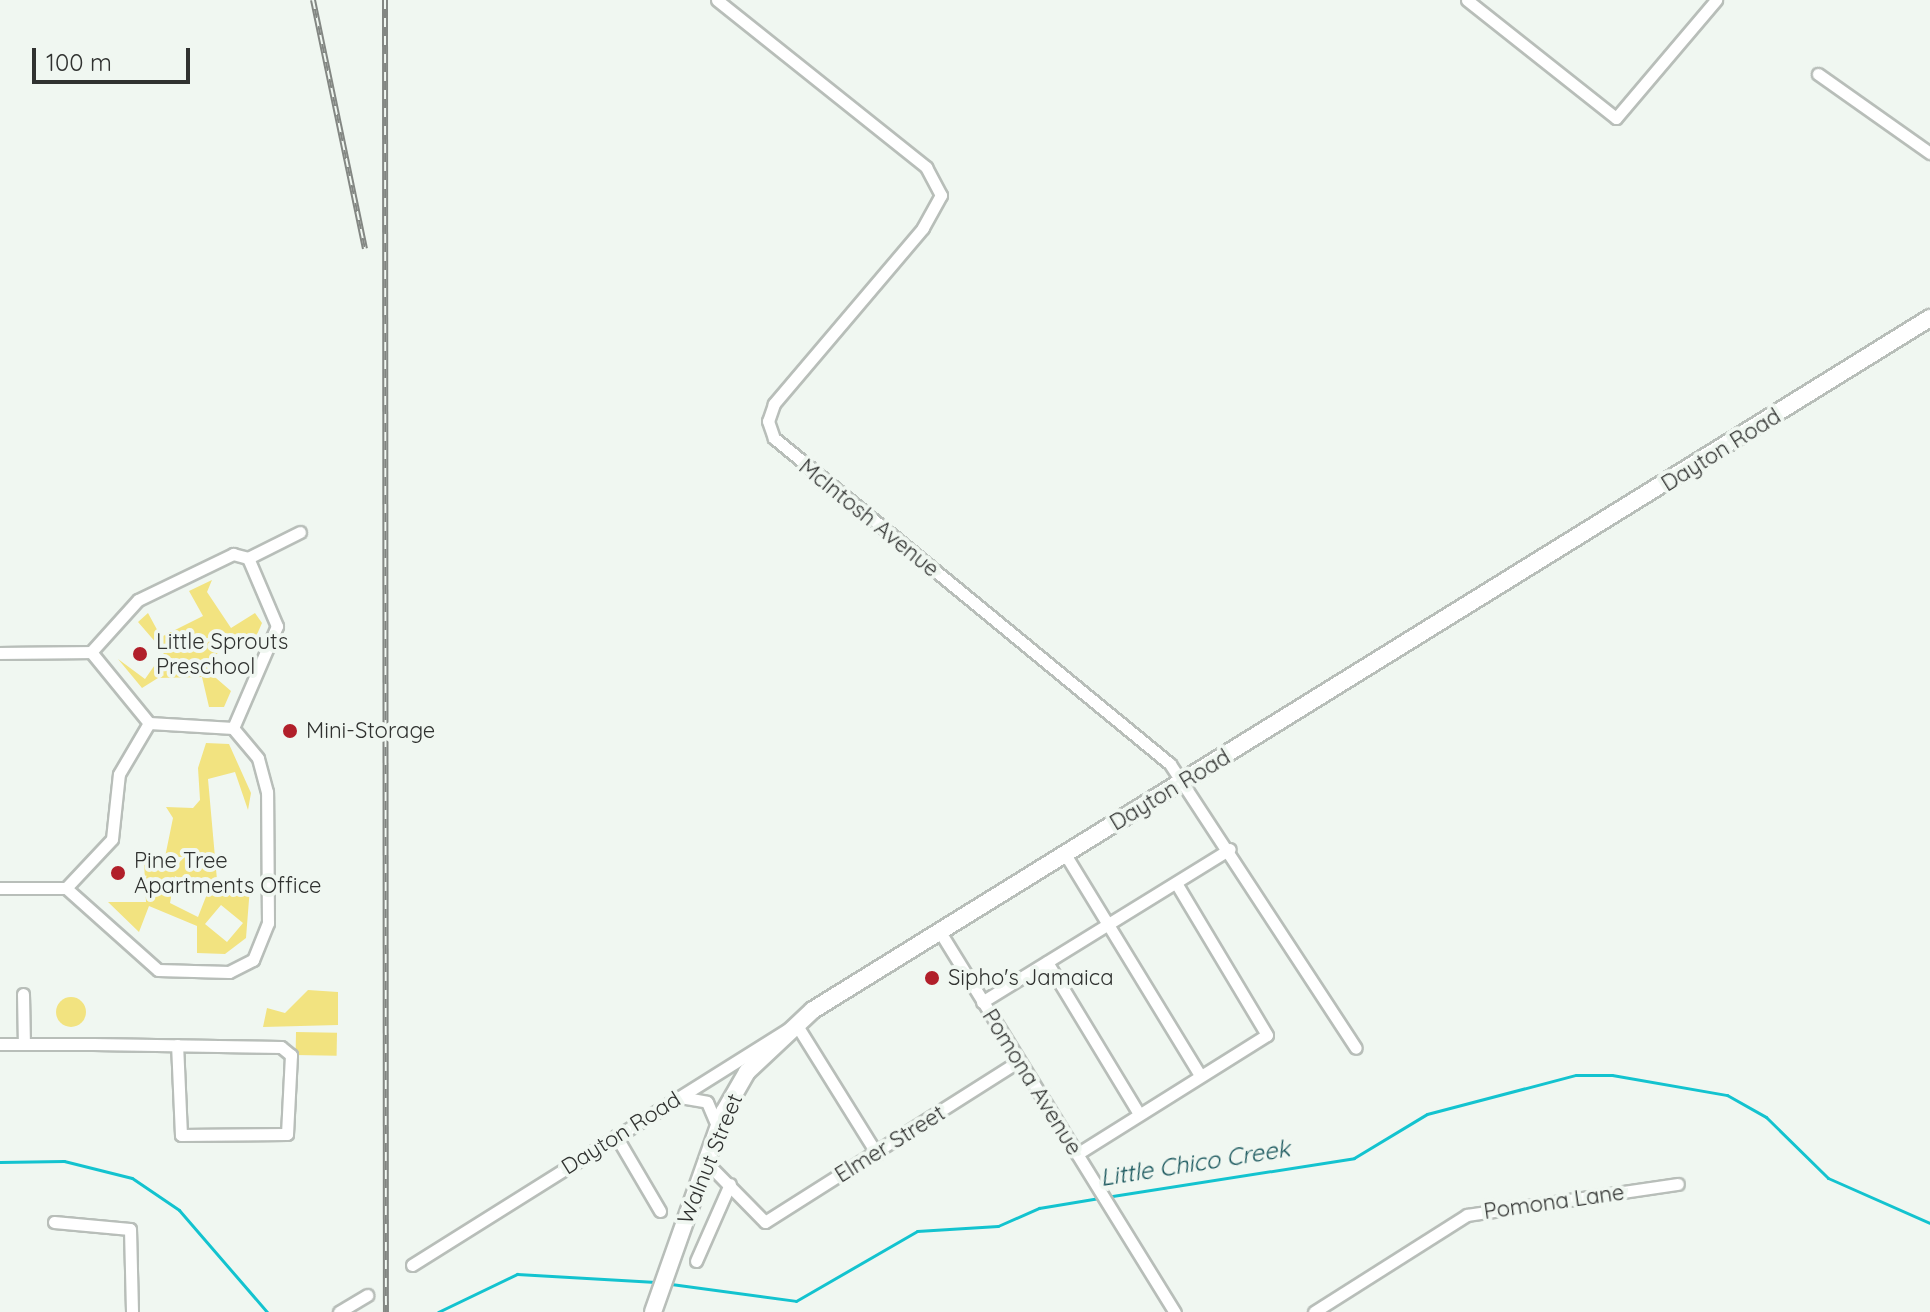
<!DOCTYPE html>
<style>
body{margin:0}
#map{position:relative;width:1930px;height:1312px;overflow:hidden;background:#f0f7f1;font-family:Quicksand,sans-serif}
div>[style]{position:absolute}
.green>*{inset:0;background:#f2e380;transform-origin:0 0}
.round{border-radius:50%}
.stream>*{height:3px;margin:-1.5px;padding:0 1.5px;transform-origin:1.5px;border-radius:1.5px;background:#13c3cf}
.roads{filter:drop-shadow(2px 0 #b8beb9) drop-shadow(-2px 0 #b8beb9) drop-shadow(0 2px #b8beb9) drop-shadow(0 -2px #b8beb9)}
.street>*{height:11px;margin:-5.5px;padding:0 5.5px;transform-origin:5.5px;border-radius:5.5px;background:#fff}
.secondary>*{height:16px;margin:-8px;padding:0 8px;transform-origin:8px;border-radius:8px;background:#fff}
.rail>*{height:6px;margin-top:-3px;transform-origin:0;background:repeating-linear-gradient(90deg,#f0f7f1 0 9px,#838783 0 18px);box-sizing:border-box;border-block:2px solid #838783}
.dots>*{width:22px;height:22px;translate:-50% -50%;box-sizing:border-box;border:4px solid #f0f7f1;border-radius:50%}
span{translate:-50% -50%;white-space:nowrap;text-align:center;line-height:1.15;-webkit-text-stroke:8px #f0f7f1;paint-order:stroke}
.street-label{font-size:22px;color:#303230}
.poi-label{font-size:22px;color:#303230}
.left{translate:0 -50%;text-align:left}
.water-label{font-size:24px;color:#17555b;font-style:italic}
.scale{position:absolute;left:32px;top:48px;width:158px;height:36px;box-sizing:border-box;border:4px solid #303230;border-top:0;padding-left:10px;font-size:24px;line-height:28px;white-space:nowrap;color:#303230;-webkit-text-stroke:6px #f0f7f1;paint-order:stroke}
</style>
<div id="map">
<div class="green">
<i style="clip-path:polygon(212px 580px,207px 592px,231px 628px,255px 613px,262px 623px,255px 639px,226px 634px,209px 672px,231px 691px,224px 707px,209px 707px,202px 677px,158px 678px,142px 688px,118px 659px,145px 679px,164px 652px,138px 622px,148px 613px,161px 637px,203px 616px,189px 591px)"></i>
<i style="clip-path:polygon(evenodd,206px 743px,229px 744px,251px 793px,248px 810px,235px 772px,208px 779px,218px 891px,250px 887px,246px 938px,225px 954px,197px 953px,197px 926px,149px 906px,139px 932px,108px 902px,146px 902px,144px 861px,164px 862px,173px 818px,166px 807px,193px 808px,200px 800px,198px 768px,206px 743px,175px 876px,207px 894px,198px 917px,170px 903px,175px 876px,206px 743px,221px 905px,243px 923px,227px 942px,205px 924px,221px 905px)"></i>
<i style="clip-path:polygon(308px 990px,338px 992px,338px 1025px,263px 1027px,267px 1008px,285px 1013px)"></i>
<i class="round" style="left:56px;top:997px;width:30px;height:30px"></i>
<i style="left:296px;top:1032px;width:41px;height:23px;rotate:1deg"></i>
</div>
<div class="stream">
<i style="left:0;top:1162px;width:64px;rotate:-0.9deg"></i>
<i style="left:64px;top:1161px;width:70px;rotate:14deg"></i>
<i style="left:132px;top:1178px;width:57px;rotate:34.2deg"></i>
<i style="left:179px;top:1210px;width:135px;rotate:49.2deg"></i>
<i style="left:1106px;top:1197px;width:251px;rotate:-8.9deg"></i>
<i style="left:1354px;top:1158px;width:85px;rotate:-31.1deg"></i>
<i style="left:1427px;top:1114px;width:154px;rotate:-14.7deg"></i>
<i style="left:1576px;top:1075px;width:36px"></i>
<i style="left:1612px;top:1075px;width:117px;rotate:9.9deg"></i>
<i style="left:1727px;top:1095px;width:45px;rotate:29.4deg"></i>
<i style="left:1766px;top:1117px;width:87px;rotate:44.5deg"></i>
<i style="left:1828px;top:1178px;width:111px;rotate:23.8deg"></i>
<i style="left:671px;top:1284px;width:126px;rotate:7.7deg"></i>
<i style="left:796px;top:1301px;width:140px;rotate:-30deg"></i>
<i style="left:917px;top:1231px;width:81px;rotate:-3.5deg"></i>
<i style="left:998px;top:1226px;width:45px;rotate:-23.7deg"></i>
<i style="left:1039px;top:1208px;width:61px;rotate:-9.5deg"></i>
<i style="left:438px;top:1312px;width:88px;rotate:-25.7deg"></i>
<i style="left:517px;top:1274px;width:139px;rotate:3.3deg"></i>
</div>
<div class="roads">
<div class="street">
<i style="left:717px;top:0;width:268px;rotate:38.6deg"></i>
<i style="left:926px;top:167px;width:32px;rotate:62deg"></i>
<i style="left:941px;top:195px;width:38px;rotate:119deg"></i>
<i style="left:923px;top:228px;width:231px;rotate:130.3deg"></i>
<i style="left:774px;top:404px;width:18px;rotate:109deg"></i>
<i style="left:768px;top:421px;width:18px;rotate:71deg"></i>
<i style="left:774px;top:438px;width:513px;rotate:39.46deg"></i>
<i style="left:1170px;top:764px;width:339px;rotate:56.8deg"></i>
<i style="left:1467px;top:0;width:190px;rotate:38.4deg"></i>
<i style="left:1616px;top:118px;width:155px;rotate:-49.7deg"></i>
<i style="left:1818px;top:74px;width:137px;rotate:35.2deg"></i>
<i style="left:233px;top:554px;width:16px;rotate:15deg"></i>
<i style="left:248px;top:558px;width:74px;rotate:66.9deg"></i>
<i style="left:277px;top:626px;width:111px;rotate:113.3deg"></i>
<i style="left:233px;top:728px;width:84px;rotate:-176.6deg"></i>
<i style="left:149px;top:723px;width:92px;rotate:-129.2deg"></i>
<i style="left:91px;top:652px;width:70px;rotate:-47.9deg"></i>
<i style="left:138px;top:600px;width:106px;rotate:-25.8deg"></i>
<i style="left:248px;top:558px;width:58px;rotate:-26.6deg"></i>
<i style="left:0;top:653px;width:91px;rotate:-0.6deg"></i>
<i style="left:1065px;top:854px;width:259px;rotate:58.6deg"></i>
<i style="left:0;top:888px;width:66px"></i>
<i style="left:66px;top:888px;width:123px;rotate:41.7deg"></i>
<i style="left:158px;top:970px;width:71px;rotate:1.6deg"></i>
<i style="left:229px;top:972px;width:27px;rotate:-27deg"></i>
<i style="left:253px;top:960px;width:40px;rotate:-68deg"></i>
<i style="left:268px;top:923px;width:131px;rotate:-90.4deg"></i>
<i style="left:267px;top:792px;width:35px;rotate:-105deg"></i>
<i style="left:258px;top:758px;width:39px;rotate:-130deg"></i>
<i style="left:66px;top:888px;width:67px;rotate:-46.8deg"></i>
<i style="left:112px;top:839px;width:65px;rotate:-83.9deg"></i>
<i style="left:119px;top:774px;width:59px;rotate:-59.5deg"></i>
<i style="left:940px;top:932px;width:447px;rotate:58.3deg"></i>
<i style="left:1047px;top:962px;width:178px;rotate:58.8deg"></i>
<i style="left:23px;top:994px;width:50px;rotate:88.9deg"></i>
<i style="left:982px;top:1002px;width:291px;rotate:-31.7deg"></i>
<i style="left:0;top:1044px;width:93px"></i>
<i style="left:93px;top:1044px;width:188px;rotate:0.9deg"></i>
<i style="left:281px;top:1047px;width:13px;rotate:39deg"></i>
<i style="left:291px;top:1055px;width:79px;rotate:92.9deg"></i>
<i style="left:287px;top:1134px;width:106px;rotate:179.5deg"></i>
<i style="left:181px;top:1135px;width:90px;rotate:-92.5deg"></i>
<i style="left:680px;top:1097px;width:27px;rotate:10deg"></i>
<i style="left:707px;top:1102px;width:25px;rotate:67deg"></i>
<i style="left:616px;top:1136px;width:87px;rotate:59.6deg"></i>
<i style="left:1077px;top:1154px;width:224px;rotate:-32.1deg"></i>
<i style="left:1267px;top:1035px;width:177px;rotate:-120.9deg"></i>
<i style="left:706px;top:1162px;width:84px;rotate:45.5deg"></i>
<i style="left:765px;top:1222px;width:299px;rotate:-32.4deg"></i>
<i style="left:54px;top:1222px;width:76px;rotate:5.3deg"></i>
<i style="left:130px;top:1229px;width:83px;rotate:88.6deg"></i>
<i style="left:696px;top:1261px;width:84px;rotate:-66.2deg"></i>
<i style="left:412px;top:1265px;width:453px;rotate:-32.1deg"></i>
<i style="left:796px;top:1024px;width:153px;rotate:58.1deg"></i>
<i style="left:339px;top:1312px;width:33px;rotate:-31deg"></i>
<i style="left:1314px;top:1312px;width:181px;rotate:-32.4deg"></i>
<i style="left:1467px;top:1215px;width:213px;rotate:-8.4deg"></i>
</div>
<div class="secondary">
<i style="left:653px;top:1312px;width:212px;rotate:-70.5deg"></i>
<i style="left:724px;top:1112px;width:46px;rotate:-60.1deg"></i>
<i style="left:747px;top:1072px;width:91px;rotate:-43.2deg"></i>
<i style="left:813px;top:1010px;width:1314px;rotate:-31.78deg"></i>
</div>
</div>
<div class="rail">
<i style="left:313px;top:0;width:254px;rotate:78.2deg"></i>
<i style="left:385px;top:0;width:1312px;rotate:89.96deg"></i>
</div>
<div class="dots">
<i style="left:140px;top:654px;background:#b11f2a"></i>
<i style="left:290px;top:731px;background:#b11f2a"></i>
<i style="left:118px;top:873px;background:#b11f2a"></i>
<i style="left:932px;top:978px;background:#b11f2a"></i>
</div>
<div class="street-label">
<span style="left:1721px;top:450px;rotate:-32deg">Dayton Road</span>
<span style="left:869px;top:518px;rotate:39deg">McIntosh Avenue</span>
<span style="left:1170px;top:790px;rotate:-31deg">Dayton Road</span>
<span style="left:1032px;top:1082px;rotate:58deg">Pomona Avenue</span>
<span style="left:621px;top:1133px;rotate:-32deg">Dayton Road</span>
<span style="left:890px;top:1144px;rotate:-32deg">Elmer Street</span>
<span style="left:710px;top:1159px;rotate:-68deg">Walnut Street</span>
<span style="left:1554px;top:1202px;rotate:-8deg">Pomona Lane</span>
</div>
<div class="poi-label">
<span class="left" style="left:156px;top:654px">Little Sprouts<br>Preschool</span>
<span class="left" style="left:306px;top:731px">Mini-Storage</span>
<span class="left" style="left:134px;top:873px">Pine Tree<br>Apartments Office</span>
<span class="left" style="left:948px;top:978px">Sipho's Jamaica</span>
</div>
<div class="water-label">
<span style="left:1195px;top:1163px;rotate:-9deg">Little Chico Creek</span>
</div>
<div class="scale">100 m</div>
</div>
